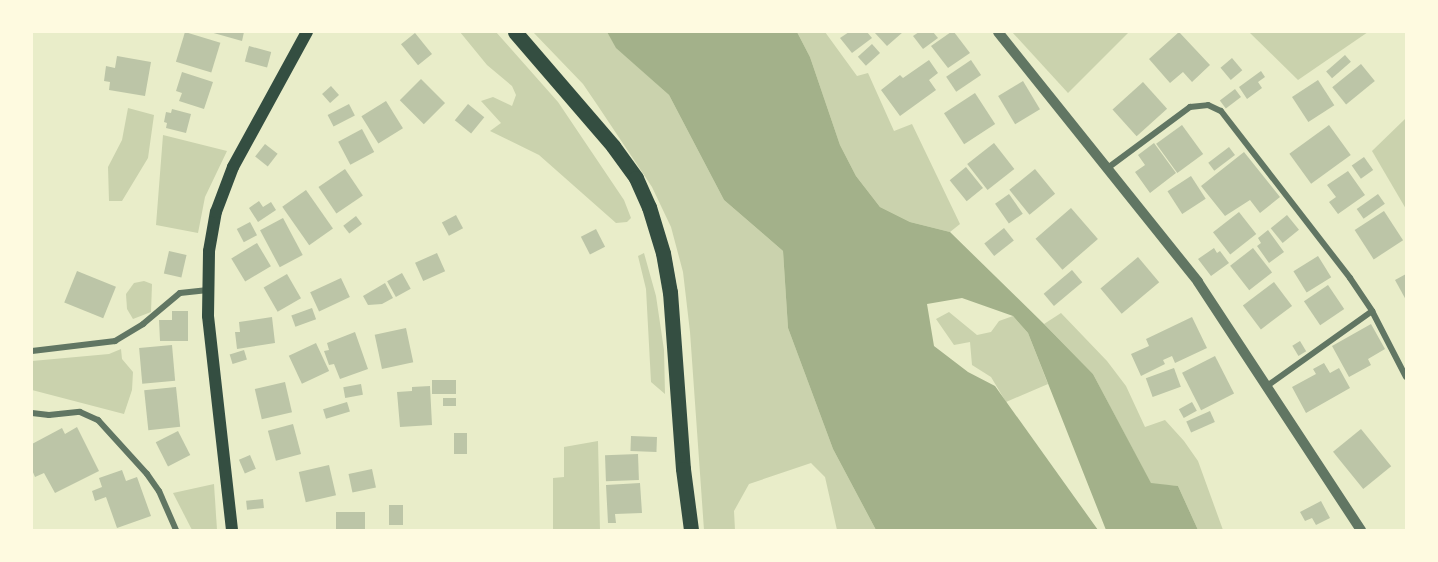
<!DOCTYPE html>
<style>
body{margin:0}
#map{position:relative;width:1438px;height:562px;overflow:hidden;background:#e9edc9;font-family:Poppins,sans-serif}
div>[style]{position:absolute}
.green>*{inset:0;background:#cad2ad}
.water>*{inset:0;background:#a3b18a}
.building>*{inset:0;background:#bcc5a7;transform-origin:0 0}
.minor>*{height:6px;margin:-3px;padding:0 3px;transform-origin:3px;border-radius:3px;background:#617663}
.tertiary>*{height:10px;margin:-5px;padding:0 5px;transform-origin:5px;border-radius:5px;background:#617663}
.secondary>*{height:12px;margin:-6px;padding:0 6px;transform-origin:6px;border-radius:6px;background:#344e41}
.primary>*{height:15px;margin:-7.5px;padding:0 7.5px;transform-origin:7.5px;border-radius:7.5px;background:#344e41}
span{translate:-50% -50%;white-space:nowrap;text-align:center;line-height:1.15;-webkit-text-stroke:6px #fefae0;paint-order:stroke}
.frame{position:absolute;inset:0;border:33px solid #fefae0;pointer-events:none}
</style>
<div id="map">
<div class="green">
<i style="clip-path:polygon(460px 32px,496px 32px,558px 102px,624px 200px,631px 218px,627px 222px,616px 223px,539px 155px,490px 131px,501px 123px,481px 101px,493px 97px,512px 106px,516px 95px,512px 86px,487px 65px)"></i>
<i style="clip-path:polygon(533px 32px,607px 32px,617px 48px,669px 95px,724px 200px,783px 251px,788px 328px,833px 449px,876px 530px,837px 530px,825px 477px,811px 463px,749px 484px,734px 511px,735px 530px,704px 530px,690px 332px,683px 272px,671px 227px,652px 187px,598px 106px,583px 84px)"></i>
<i style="clip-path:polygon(797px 32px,825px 32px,857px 76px,868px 73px,894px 131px,912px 124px,960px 224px,950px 232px,910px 222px,880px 207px,856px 176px,840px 145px,810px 57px)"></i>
<i style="clip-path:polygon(1012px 32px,1129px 32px,1068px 93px)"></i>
<i style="clip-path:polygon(1249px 32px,1368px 32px,1298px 80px)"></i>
<i style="clip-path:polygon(128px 108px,154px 115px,148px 158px,122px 201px,109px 201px,108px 167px,122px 140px)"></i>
<i style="clip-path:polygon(1406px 118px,1406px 209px,1372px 151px)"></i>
<i style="clip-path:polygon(163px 135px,227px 151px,205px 197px,198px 233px,156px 225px)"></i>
<i style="clip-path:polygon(644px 253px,656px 296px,664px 350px,665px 394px,651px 382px,646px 289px,638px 256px)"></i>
<i style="clip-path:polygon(144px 281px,152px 284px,151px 312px,133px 319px,127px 309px,126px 294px,134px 283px)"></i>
<i style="clip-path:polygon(949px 312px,977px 335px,991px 332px,999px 321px,1013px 316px,1028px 333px,1048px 384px,1006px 402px,991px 377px,972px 365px,970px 342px,954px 345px,936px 319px)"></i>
<i style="clip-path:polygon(1061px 313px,1107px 361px,1126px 386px,1145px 427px,1165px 420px,1184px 441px,1198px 461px,1223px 530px,1198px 530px,1178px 486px,1151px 484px,1093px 374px,1044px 324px)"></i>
<i style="clip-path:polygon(121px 349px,122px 359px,133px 372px,132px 390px,124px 414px,32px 390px,32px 361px,109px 354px)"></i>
<i style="clip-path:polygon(598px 441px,600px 530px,553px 530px,553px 478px,564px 477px,564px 447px)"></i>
<i style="clip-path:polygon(214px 484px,217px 530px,192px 530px,173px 493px)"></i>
</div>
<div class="water">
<i style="clip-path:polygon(607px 32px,797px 32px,810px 57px,840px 145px,856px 176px,880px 207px,910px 222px,950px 232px,1044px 324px,1093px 374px,1151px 483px,1178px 486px,1198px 530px,1106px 530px,1028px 333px,1013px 316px,962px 298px,927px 304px,934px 346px,968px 372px,995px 386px,1098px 530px,876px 530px,833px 449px,788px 328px,783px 251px,724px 200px,669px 95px,616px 48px)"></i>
</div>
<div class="building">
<i style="left:185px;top:32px;width:37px;height:31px;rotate:17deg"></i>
<i style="clip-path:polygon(210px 32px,244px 32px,242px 41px)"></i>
<i style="clip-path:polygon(849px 32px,867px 32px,872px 38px,852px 53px,840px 38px)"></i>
<i style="clip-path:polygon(874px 32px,903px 32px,887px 46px)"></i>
<i style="clip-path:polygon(919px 32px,933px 32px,938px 38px,923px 49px,913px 36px)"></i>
<i style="clip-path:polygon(951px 32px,954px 32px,970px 53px,948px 68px,931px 46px)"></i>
<i style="clip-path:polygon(1179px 32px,1210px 65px,1192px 82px,1183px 72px,1170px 83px,1149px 59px)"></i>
<i style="left:415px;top:33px;width:27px;height:18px;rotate:51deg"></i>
<i style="left:872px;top:44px;width:12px;height:19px;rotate:48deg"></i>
<i style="left:249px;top:46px;width:23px;height:16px;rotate:15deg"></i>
<i style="left:1345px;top:55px;width:9px;height:25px;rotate:49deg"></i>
<i style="clip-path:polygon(117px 56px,151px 62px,145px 96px,109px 90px,110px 82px,104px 81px,106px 66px,115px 68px)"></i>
<i style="left:1232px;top:58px;width:16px;height:15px;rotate:50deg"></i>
<i style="clip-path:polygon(929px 60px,938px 73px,929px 80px,936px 90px,900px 116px,881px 90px,900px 75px,903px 78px)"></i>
<i style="left:971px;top:60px;width:18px;height:30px;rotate:56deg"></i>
<i style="left:1361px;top:64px;width:22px;height:37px;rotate:51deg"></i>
<i style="clip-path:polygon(1261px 71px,1265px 77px,1258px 82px,1262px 88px,1247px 99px,1239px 87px)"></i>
<i style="clip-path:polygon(182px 72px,213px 82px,204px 109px,179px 101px,182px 93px,176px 91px)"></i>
<i style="left:421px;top:79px;width:34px;height:30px;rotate:45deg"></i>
<i style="left:1318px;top:80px;width:30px;height:31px;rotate:57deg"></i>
<i style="left:1023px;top:81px;width:33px;height:29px;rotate:59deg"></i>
<i style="left:1143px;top:82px;width:36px;height:41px;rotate:48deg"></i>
<i style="left:331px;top:86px;width:12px;height:12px;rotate:48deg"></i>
<i style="left:1235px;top:89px;width:10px;height:19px;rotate:53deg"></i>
<i style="left:975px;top:93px;width:37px;height:37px;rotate:57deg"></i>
<i style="left:386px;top:101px;width:32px;height:29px;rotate:58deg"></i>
<i style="left:349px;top:104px;width:13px;height:24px;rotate:63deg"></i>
<i style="left:468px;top:104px;width:21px;height:21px;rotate:39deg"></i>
<i style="clip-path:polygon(172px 109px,191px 114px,186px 133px,166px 128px,167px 123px,164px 122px,166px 112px,171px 113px)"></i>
<i style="left:1182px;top:125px;width:36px;height:32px;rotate:54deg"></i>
<i style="left:1329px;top:125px;width:37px;height:49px;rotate:54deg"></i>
<i style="left:362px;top:129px;width:26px;height:27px;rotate:62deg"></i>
<i style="left:994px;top:143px;width:33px;height:34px;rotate:52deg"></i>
<i style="clip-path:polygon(1154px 143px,1176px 173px,1150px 193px,1135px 172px,1145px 165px,1138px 155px)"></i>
<i style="left:265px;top:144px;width:16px;height:16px;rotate:38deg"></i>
<i style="left:1229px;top:147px;width:10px;height:26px;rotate:53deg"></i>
<i style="clip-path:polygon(1244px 152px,1280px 197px,1260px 213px,1250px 200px,1225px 216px,1201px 186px)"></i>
<i style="left:1364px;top:157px;width:16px;height:15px;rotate:55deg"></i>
<i style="left:966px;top:167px;width:27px;height:21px;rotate:51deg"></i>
<i style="left:345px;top:169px;width:32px;height:32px;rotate:56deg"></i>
<i style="left:1035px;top:169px;width:32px;height:33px;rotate:51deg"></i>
<i style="clip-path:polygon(1348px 171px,1365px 195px,1338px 214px,1329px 202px,1336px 197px,1327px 185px)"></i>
<i style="left:1191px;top:176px;width:27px;height:28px;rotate:57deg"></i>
<i style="left:306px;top:190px;width:47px;height:29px;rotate:55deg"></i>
<i style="left:1009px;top:194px;width:24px;height:17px;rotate:55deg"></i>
<i style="left:1378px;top:194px;width:12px;height:26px;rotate:55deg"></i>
<i style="clip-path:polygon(259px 201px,263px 207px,271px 202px,276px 210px,258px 222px,249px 208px)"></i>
<i style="left:1071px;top:208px;width:41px;height:47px;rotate:49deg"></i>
<i style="left:1384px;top:211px;width:35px;height:35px;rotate:57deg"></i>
<i style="left:1239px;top:212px;width:28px;height:33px;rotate:52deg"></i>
<i style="left:456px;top:215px;width:15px;height:16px;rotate:62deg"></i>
<i style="left:1287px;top:215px;width:19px;height:21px;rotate:51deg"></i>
<i style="left:356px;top:216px;width:10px;height:16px;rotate:53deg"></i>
<i style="left:283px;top:218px;width:42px;height:26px;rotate:62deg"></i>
<i style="left:250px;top:222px;width:15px;height:15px;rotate:62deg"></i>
<i style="left:1004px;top:228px;width:16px;height:25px;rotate:52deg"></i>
<i style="left:596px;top:229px;width:20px;height:17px;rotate:63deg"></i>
<i style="clip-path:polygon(1268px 230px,1284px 252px,1269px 263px,1257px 246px,1261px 243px,1258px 238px)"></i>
<i style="left:257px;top:243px;width:27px;height:30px;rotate:59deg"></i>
<i style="clip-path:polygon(1214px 248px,1217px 253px,1220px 251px,1229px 263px,1211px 276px,1198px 259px)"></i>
<i style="left:1253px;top:248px;width:31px;height:29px;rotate:52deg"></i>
<i style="left:169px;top:251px;width:18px;height:23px;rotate:13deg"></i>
<i style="left:437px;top:253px;width:20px;height:24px;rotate:66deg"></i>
<i style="left:1318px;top:256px;width:25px;height:29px;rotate:58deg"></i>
<i style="left:1138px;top:257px;width:33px;height:49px;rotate:50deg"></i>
<i style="left:1072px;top:270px;width:16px;height:37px;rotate:50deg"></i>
<i style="left:77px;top:271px;width:42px;height:34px;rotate:22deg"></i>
<i style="left:402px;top:273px;width:18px;height:17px;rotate:61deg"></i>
<i style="left:287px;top:274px;width:28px;height:27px;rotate:60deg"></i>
<i style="clip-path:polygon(1406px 274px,1406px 300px,1395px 280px)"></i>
<i style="left:341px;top:278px;width:21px;height:34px;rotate:65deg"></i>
<i style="left:1274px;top:282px;width:30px;height:39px;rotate:53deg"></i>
<i style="clip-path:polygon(385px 283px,393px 298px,382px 304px,368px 305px,363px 296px)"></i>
<i style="left:1328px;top:285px;width:29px;height:29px;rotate:56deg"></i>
<i style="left:312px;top:308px;width:12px;height:22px;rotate:70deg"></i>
<i style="clip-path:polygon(172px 311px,188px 311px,188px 341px,160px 341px,159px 320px,172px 320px)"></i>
<i style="clip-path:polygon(272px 317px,275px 343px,237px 349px,235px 332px,240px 332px,239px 322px)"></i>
<i style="clip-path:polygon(1192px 317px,1207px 348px,1175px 363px,1172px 356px,1163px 360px,1165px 364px,1141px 376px,1131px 354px,1149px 346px,1146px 339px)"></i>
<i style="clip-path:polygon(1371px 324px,1385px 349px,1368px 359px,1371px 365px,1349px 377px,1332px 346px)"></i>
<i style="left:406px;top:328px;width:35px;height:32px;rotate:78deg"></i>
<i style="clip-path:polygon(355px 332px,368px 369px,340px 379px,334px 364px,329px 365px,324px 351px,329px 350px,327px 343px)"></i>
<i style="left:1300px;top:341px;width:12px;height:9px;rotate:59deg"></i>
<i style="left:316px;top:343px;width:31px;height:30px;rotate:65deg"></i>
<i style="left:172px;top:345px;width:36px;height:33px;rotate:85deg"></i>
<i style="left:244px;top:350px;width:10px;height:15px;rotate:73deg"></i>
<i style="left:1215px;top:356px;width:42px;height:37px;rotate:63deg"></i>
<i style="clip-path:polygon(1324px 363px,1330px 373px,1339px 368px,1350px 388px,1306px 413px,1292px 387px,1316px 374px,1313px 369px)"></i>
<i style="left:1174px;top:368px;width:20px;height:30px;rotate:70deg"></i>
<i style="left:432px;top:380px;width:24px;height:14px"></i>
<i style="left:285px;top:382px;width:31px;height:31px;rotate:77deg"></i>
<i style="left:361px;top:384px;width:11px;height:18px;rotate:80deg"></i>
<i style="clip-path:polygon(430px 386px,432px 425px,400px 427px,397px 392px,412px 391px,412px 387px)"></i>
<i style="left:176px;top:387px;width:40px;height:32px;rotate:84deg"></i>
<i style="left:456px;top:398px;width:8px;height:13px;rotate:90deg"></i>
<i style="left:347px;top:402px;width:10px;height:25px;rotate:73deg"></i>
<i style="left:1192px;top:402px;width:10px;height:15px;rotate:61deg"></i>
<i style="left:1210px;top:411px;width:12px;height:26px;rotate:66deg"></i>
<i style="left:293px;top:424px;width:31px;height:26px;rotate:75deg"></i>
<i style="clip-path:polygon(77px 427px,99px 471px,55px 493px,44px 473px,35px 477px,32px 470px,32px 444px,62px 428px,65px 434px)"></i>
<i style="left:1361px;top:429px;width:48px;height:36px;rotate:51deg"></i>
<i style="left:178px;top:431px;width:27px;height:25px;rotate:63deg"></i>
<i style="left:454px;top:433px;width:13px;height:21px"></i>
<i style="left:631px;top:436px;width:26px;height:15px;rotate:2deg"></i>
<i style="left:638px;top:454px;width:26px;height:33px;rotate:88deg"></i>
<i style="left:250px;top:455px;width:15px;height:12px;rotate:67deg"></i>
<i style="left:329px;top:465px;width:31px;height:31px;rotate:77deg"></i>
<i style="left:372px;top:469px;width:19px;height:24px;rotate:78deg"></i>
<i style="clip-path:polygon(122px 470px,126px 481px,137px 477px,151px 516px,117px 528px,106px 497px,95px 501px,92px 491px,102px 487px,99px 478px)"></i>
<i style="clip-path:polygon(640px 483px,642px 513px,615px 514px,616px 523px,608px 523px,606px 485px)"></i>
<i style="left:263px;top:499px;width:9px;height:17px;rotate:84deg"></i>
<i style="clip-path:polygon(1321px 501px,1330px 518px,1316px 525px,1312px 518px,1305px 521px,1300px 512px)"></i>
<i style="left:389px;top:505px;width:14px;height:20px"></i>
<i style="left:336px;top:512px;width:29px;height:18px"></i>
</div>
<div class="minor">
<i style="left:1109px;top:167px;width:101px;rotate:-36.5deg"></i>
<i style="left:1190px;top:107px;width:18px;rotate:-6deg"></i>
<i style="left:1208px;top:105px;width:14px;rotate:25deg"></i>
<i style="left:1221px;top:111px;width:211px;rotate:52.3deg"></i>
<i style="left:1350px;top:278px;width:40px;rotate:56deg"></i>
<i style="left:1372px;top:311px;width:74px;rotate:62.7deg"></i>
<i style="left:32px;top:351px;width:84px;rotate:-6.9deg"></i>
<i style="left:115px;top:341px;width:33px;rotate:-31deg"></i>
<i style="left:143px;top:324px;width:48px;rotate:-40deg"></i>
<i style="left:180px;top:293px;width:28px;rotate:-6deg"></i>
<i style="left:1267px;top:386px;width:129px;rotate:-35.5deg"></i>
<i style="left:32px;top:413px;width:17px;rotate:7deg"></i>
<i style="left:49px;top:415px;width:31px;rotate:-6deg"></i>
<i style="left:80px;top:412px;width:20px;rotate:24deg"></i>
<i style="left:98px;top:420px;width:73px;rotate:47.8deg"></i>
<i style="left:147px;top:474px;width:21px;rotate:55deg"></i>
<i style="left:159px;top:491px;width:43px;rotate:66.4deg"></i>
</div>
<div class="tertiary">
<i style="left:998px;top:32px;width:320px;rotate:51.3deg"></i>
<i style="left:1198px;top:282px;width:297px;rotate:56.7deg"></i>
</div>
<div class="secondary">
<i style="left:232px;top:530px;width:215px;rotate:-96.4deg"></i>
<i style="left:208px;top:316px;width:65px;rotate:-89.1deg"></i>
<i style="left:209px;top:251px;width:40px;rotate:-80deg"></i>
<i style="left:216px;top:212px;width:48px;rotate:-69.3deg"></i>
<i style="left:233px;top:167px;width:154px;rotate:-61.3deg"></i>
</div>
<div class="primary">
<i style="left:515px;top:32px;width:150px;rotate:49.3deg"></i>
<i style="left:613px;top:146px;width:39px;rotate:54deg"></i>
<i style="left:636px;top:178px;width:32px;rotate:66deg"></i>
<i style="left:649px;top:207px;width:48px;rotate:73.1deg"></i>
<i style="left:663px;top:253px;width:40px;rotate:80deg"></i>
<i style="left:670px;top:292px;width:177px;rotate:85.8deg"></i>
<i style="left:683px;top:469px;width:62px;rotate:82.5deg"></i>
</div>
<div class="frame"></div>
</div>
